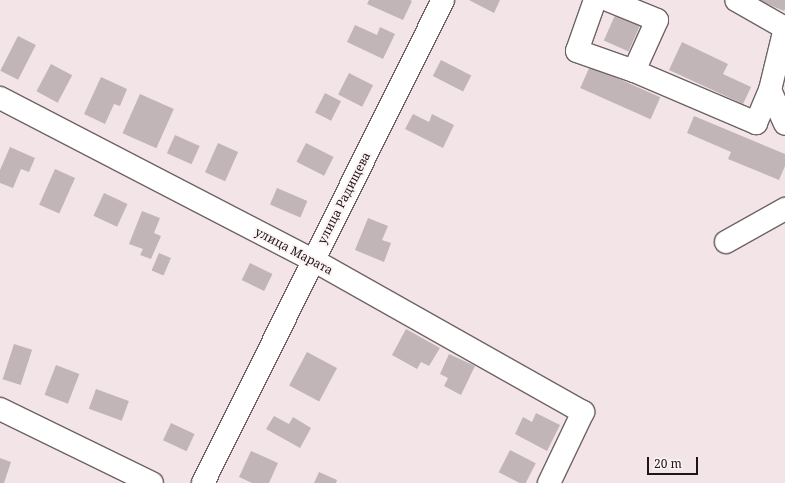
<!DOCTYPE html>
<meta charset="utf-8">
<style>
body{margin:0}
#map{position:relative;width:785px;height:483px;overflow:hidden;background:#f3e5e7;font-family:"Noto Serif",serif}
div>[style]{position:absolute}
.building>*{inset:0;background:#c2b5b7;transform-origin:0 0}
.roads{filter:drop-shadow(1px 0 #6f6365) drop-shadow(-1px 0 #6f6365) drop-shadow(0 1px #6f6365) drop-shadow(0 -1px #6f6365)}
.minor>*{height:22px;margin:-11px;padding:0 11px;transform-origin:11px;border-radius:11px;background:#fff}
span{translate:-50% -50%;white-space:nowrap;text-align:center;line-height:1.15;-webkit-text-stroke:4px #fef3f5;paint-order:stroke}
.street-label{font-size:12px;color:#1b1717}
.scale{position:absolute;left:647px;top:457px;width:51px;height:18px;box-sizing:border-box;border:2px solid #1b1717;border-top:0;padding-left:5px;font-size:12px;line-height:14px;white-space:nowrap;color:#1b1717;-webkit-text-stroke:3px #fef3f5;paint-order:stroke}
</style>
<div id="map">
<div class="building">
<i style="clip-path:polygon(369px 0,410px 0,412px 1px,403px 20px,367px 4px)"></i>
<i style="clip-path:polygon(469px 0,500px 0,494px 13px)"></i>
<i style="clip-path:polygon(758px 0,785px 0,785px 9px,784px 11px)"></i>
<i style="left:616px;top:13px;width:27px;height:30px;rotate:24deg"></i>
<i style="clip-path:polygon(355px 25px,377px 35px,380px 27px,395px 34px,383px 59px,347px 42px)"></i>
<i style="left:18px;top:36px;width:20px;height:39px;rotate:27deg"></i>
<i style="clip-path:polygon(682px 42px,728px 64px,723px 74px,751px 87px,743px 104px,669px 70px)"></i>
<i style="left:441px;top:60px;width:34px;height:18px;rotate:27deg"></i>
<i style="left:51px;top:64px;width:24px;height:31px;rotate:28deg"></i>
<i style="left:590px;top:66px;width:77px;height:24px;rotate:24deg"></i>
<i style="left:349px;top:73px;width:27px;height:24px;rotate:27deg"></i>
<i style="clip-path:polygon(101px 77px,127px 89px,120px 106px,114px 104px,105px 124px,84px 114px)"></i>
<i style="left:325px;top:93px;width:18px;height:22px;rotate:27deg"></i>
<i style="left:140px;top:94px;width:37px;height:43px;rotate:24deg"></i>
<i style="clip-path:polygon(413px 114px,429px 122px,432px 114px,454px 125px,443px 148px,405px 129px)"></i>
<i style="clip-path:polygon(694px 116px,785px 154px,785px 166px,779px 180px,728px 159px,731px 152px,687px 133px)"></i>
<i style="left:175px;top:135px;width:27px;height:20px;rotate:24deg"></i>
<i style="left:218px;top:143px;width:22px;height:32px;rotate:24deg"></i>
<i style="left:306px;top:143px;width:31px;height:21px;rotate:27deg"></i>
<i style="clip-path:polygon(10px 147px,35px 158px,29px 172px,21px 169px,13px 188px,0 183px,0 170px)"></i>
<i style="left:55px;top:169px;width:22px;height:39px;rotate:24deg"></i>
<i style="left:277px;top:188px;width:33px;height:18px;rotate:23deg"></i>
<i style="left:104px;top:193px;width:26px;height:25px;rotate:25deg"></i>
<i style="clip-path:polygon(142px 211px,160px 218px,154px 233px,161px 236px,151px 259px,140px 255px,143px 249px,129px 244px)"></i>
<i style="clip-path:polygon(368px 218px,388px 226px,382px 240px,391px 243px,384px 262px,355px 250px)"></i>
<i style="left:159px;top:253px;width:13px;height:19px;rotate:23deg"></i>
<i style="left:250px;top:263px;width:25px;height:19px;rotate:26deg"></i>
<i style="clip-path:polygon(406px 329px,440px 348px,429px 366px,421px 362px,417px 369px,392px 355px)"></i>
<i style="left:14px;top:344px;width:19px;height:37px;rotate:18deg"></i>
<i style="left:307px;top:352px;width:34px;height:38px;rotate:28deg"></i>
<i style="clip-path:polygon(449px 354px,475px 366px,461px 395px,444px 386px,448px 378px,440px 374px)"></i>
<i style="left:56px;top:365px;width:25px;height:32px;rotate:21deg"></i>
<i style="left:96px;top:389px;width:35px;height:21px;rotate:20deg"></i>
<i style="clip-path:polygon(536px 413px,560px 425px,547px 451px,515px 434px,523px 417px,532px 422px)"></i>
<i style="clip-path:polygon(274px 416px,289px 424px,293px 417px,311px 428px,300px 448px,266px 429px)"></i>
<i style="left:171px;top:423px;width:26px;height:19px;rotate:25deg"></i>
<i style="left:510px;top:450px;width:29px;height:25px;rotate:27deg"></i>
<i style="clip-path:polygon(251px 451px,278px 463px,269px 483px,252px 483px,239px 477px)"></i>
<i style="clip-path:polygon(0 458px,11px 462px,4px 483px,0 483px)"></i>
<i style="clip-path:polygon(319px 472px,337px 480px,336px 483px,314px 483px)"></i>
</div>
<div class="roads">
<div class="minor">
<i style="left:595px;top:0;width:54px;rotate:109.4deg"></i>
<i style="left:577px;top:51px;width:60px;rotate:19.3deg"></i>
<i style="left:634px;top:71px;width:133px;rotate:23.1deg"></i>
<i style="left:756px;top:123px;width:36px;rotate:-67deg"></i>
<i style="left:770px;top:90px;width:64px;rotate:-76.4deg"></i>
<i style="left:785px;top:28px;width:56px;rotate:-150.3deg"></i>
<i style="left:608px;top:0;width:53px;rotate:22.2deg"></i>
<i style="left:657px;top:20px;width:56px;rotate:114.3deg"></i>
<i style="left:770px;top:90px;width:37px;rotate:66deg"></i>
<i style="left:0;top:98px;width:352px;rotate:27.4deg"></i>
<i style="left:313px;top:260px;width:310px;rotate:29.4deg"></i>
<i style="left:583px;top:412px;width:79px;rotate:115.6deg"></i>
<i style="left:726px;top:242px;width:68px;rotate:-29.2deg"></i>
<i style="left:0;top:409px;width:169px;rotate:26deg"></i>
<i style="left:203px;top:483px;width:539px;rotate:-63.58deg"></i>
</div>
</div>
<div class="street-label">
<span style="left:344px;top:198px;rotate:-63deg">улица Радищева</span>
<span style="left:294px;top:251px;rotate:28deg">улица Марата</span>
</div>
<div class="scale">20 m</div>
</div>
